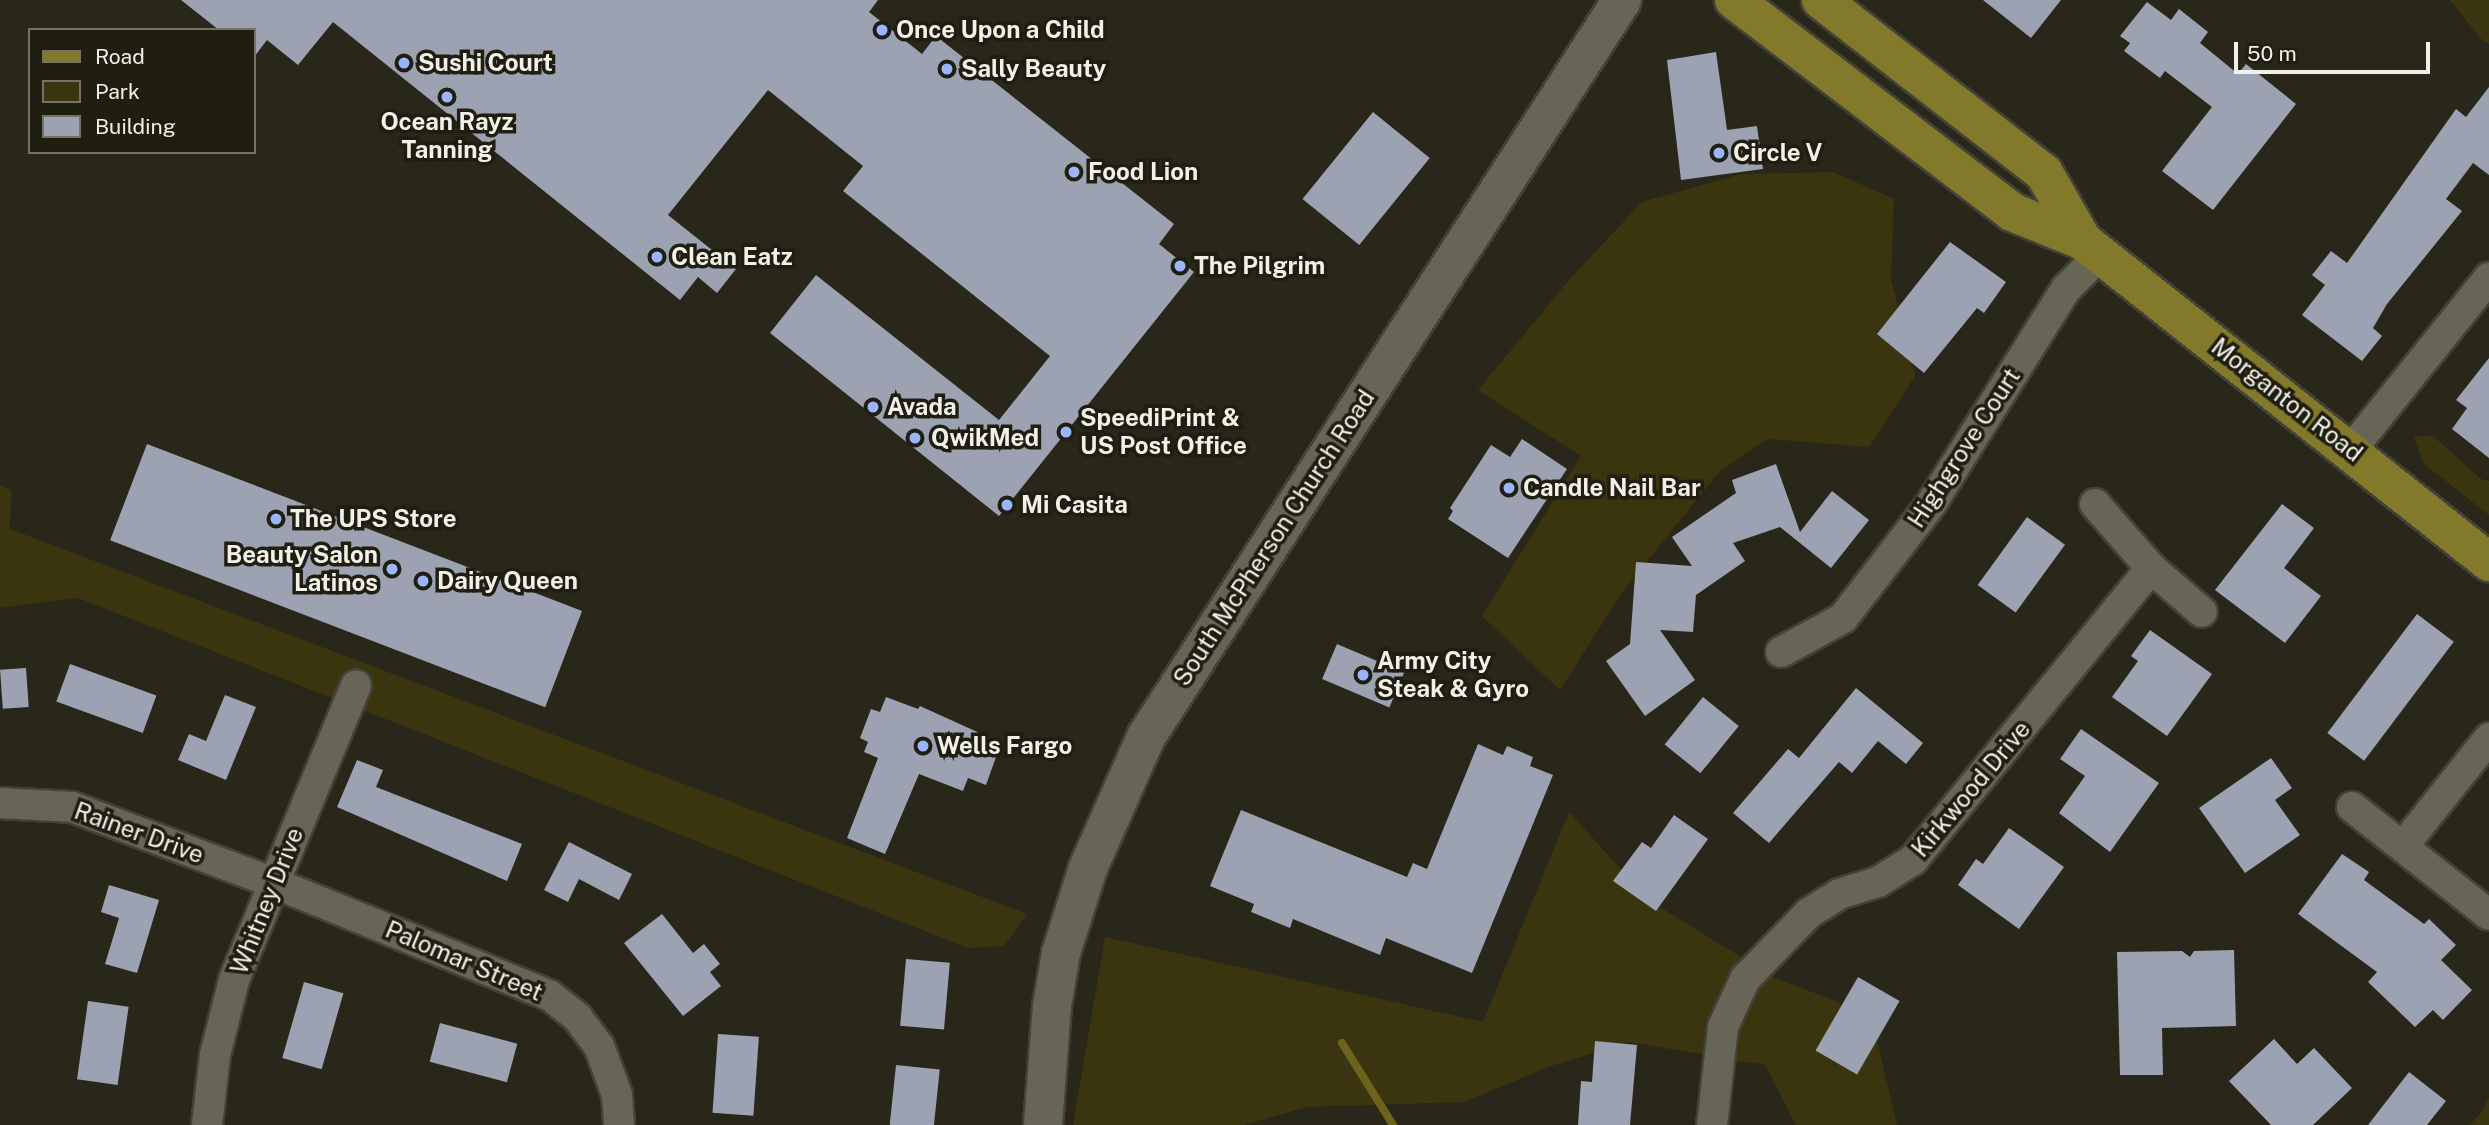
<!DOCTYPE html>
<style>
body{margin:0}
#map{position:relative;width:2489px;height:1125px;overflow:hidden;background:#29271a;font-family:"Public Sans",sans-serif}
div>[style]{position:absolute}
.green>*{inset:0;background:#3a350f}
.stream>*{height:8px;margin:-4px;padding:0 4px;transform-origin:4px;border-radius:4px;background:#6d631c}
.building>*{inset:0;background:#9ca2b1;transform-origin:0 0}
.roads{filter:drop-shadow(2px 0 #434237) drop-shadow(-2px 0 #434237) drop-shadow(0 2px #434237) drop-shadow(0 -2px #434237)}
.street>*{height:30px;margin:-15px;padding:0 15px;transform-origin:15px;border-radius:15px;background:#676556}
.secondary>*{height:38px;margin:-19px;padding:0 19px;transform-origin:19px;border-radius:19px;background:#676556}
.primary>*{height:38px;margin:-19px;padding:0 19px;transform-origin:19px;border-radius:19px;background:#83792a}
.dots>*{width:19px;height:19px;translate:-50% -50%;box-sizing:border-box;border:4px solid #1f1e11;border-radius:50%}
span{translate:-50% -50%;white-space:nowrap;text-align:center;line-height:1.15;-webkit-text-stroke:7px #1f1e11;paint-order:stroke}
.poi-label{font-size:24px;color:#f2f1e9;font-weight:700}
.left{translate:0 -50%;text-align:left}
.right{translate:-100% -50%;text-align:right}
.street-label{font-size:24px;color:#f2f1e9}
.legend{position:absolute;left:28px;top:28px;width:228px;height:126px;box-sizing:border-box;background:#1f1e11;border:2px solid #737267;margin:0;padding:9px 12px;list-style:none;font-size:21px;color:#f2f1e9}
.legend li{display:flex;align-items:center;gap:14px;height:35px}
.legend b{width:35px;border:2px solid #737267}
.scale{position:absolute;left:2234px;top:42px;width:196px;height:32px;box-sizing:border-box;border:4px solid #f2f1e9;border-top:0;padding-left:9px;font-size:21px;line-height:24px;white-space:nowrap;color:#f2f1e9;-webkit-text-stroke:5px #1f1e11;paint-order:stroke}
</style>
<div id="map">
<div class="green">
<i style="clip-path:polygon(2450px 0,2489px 0,2489px 44px,2480px 38px)"></i>
<i style="clip-path:polygon(1833px 172px,1894px 199px,1891px 279px,1915px 376px,1869px 447px,1767px 439px,1720px 471px,1623px 591px,1560px 690px,1482px 616px,1581px 456px,1478px 390px,1569px 280px,1642px 202px,1741px 174px)"></i>
<i style="clip-path:polygon(2432px 435px,2481px 479px,2489px 481px,2489px 515px,2423px 463px,2414px 437px)"></i>
<i style="clip-path:polygon(0 485px,11px 490px,10px 529px,1027px 914px,1004px 946px,968px 948px,78px 598px,0 608px)"></i>
<i style="clip-path:polygon(1569px 812px,1650px 901px,1775px 978px,1836px 1001px,1877px 1040px,1897px 1125px,1796px 1125px,1765px 1065px,1629px 1042px,1551px 1066px,1464px 1102px,1307px 1107px,1244px 1125px,1073px 1125px,1105px 937px,1483px 1022px)"></i>
<i style="clip-path:polygon(2489px 1098px,2489px 1125px,2470px 1125px,2482px 1111px)"></i>
</div>
<div class="stream">
<i style="left:1342px;top:1043px;width:97px;rotate:58.1deg"></i>
</div>
<div class="building">
<i style="clip-path:polygon(181px 0,878px 0,869px 12px,922px 54px,936px 36px,1174px 224px,1159px 244px,1194px 272px,999px 516px,770px 333px,816px 275px,999px 420px,1050px 356px,843px 191px,863px 166px,768px 90px,668px 215px,736px 269px,717px 293px,698px 277px,680px 300px,333px 22px,298px 65px,267px 40px,254px 57px,254px 30px,219px 30px)"></i>
<i style="clip-path:polygon(1983px 0,2061px 0,2031px 38px)"></i>
<i style="clip-path:polygon(2147px 2px,2171px 20px,2179px 9px,2208px 32px,2200px 43px,2238px 74px,2246px 64px,2296px 104px,2213px 210px,2162px 171px,2212px 107px,2165px 71px,2160px 78px,2124px 51px,2130px 43px,2120px 36px)"></i>
<i style="clip-path:polygon(1716px 52px,1727px 130px,1757px 126px,1763px 169px,1681px 180px,1667px 60px)"></i>
<i style="clip-path:polygon(2489px 87px,2489px 175px,2473px 163px,2446px 199px,2462px 211px,2387px 304px,2373px 328px,2382px 336px,2362px 361px,2302px 315px,2325px 285px,2312px 275px,2331px 251px,2347px 263px,2456px 109px,2466px 117px)"></i>
<i style="left:1373px;top:112px;width:73px;height:112px;rotate:39deg"></i>
<i style="clip-path:polygon(1950px 242px,2006px 282px,1984px 313px,1977px 308px,1924px 373px,1877px 334px)"></i>
<i style="clip-path:polygon(2489px 358px,2489px 458px,2452px 429px,2467px 408px,2456px 400px)"></i>
<i style="clip-path:polygon(1522px 439px,1567px 469px,1508px 558px,1448px 519px,1453px 511px,1450px 508px,1491px 445px,1510px 457px)"></i>
<i style="left:147px;top:444px;width:466px;height:103px;rotate:21deg"></i>
<i style="clip-path:polygon(1776px 464px,1800px 532px,1832px 491px,1869px 520px,1831px 568px,1780px 527px,1733px 543px,1745px 561px,1696px 595px,1693px 632px,1660px 630px,1695px 680px,1645px 716px,1606px 661px,1630px 644px,1636px 562px,1692px 566px,1672px 537px,1736px 493px,1732px 480px)"></i>
<i style="clip-path:polygon(2282px 504px,2314px 528px,2284px 568px,2321px 596px,2285px 643px,2215px 590px)"></i>
<i style="left:2027px;top:517px;width:47px;height:84px;rotate:36deg"></i>
<i style="left:2417px;top:614px;width:46px;height:149px;rotate:37deg"></i>
<i style="clip-path:polygon(2150px 630px,2212px 674px,2167px 736px,2112px 697px,2138px 661px,2131px 656px)"></i>
<i style="left:1337px;top:644px;width:73px;height:38px;rotate:23deg"></i>
<i style="left:70px;top:664px;width:92px;height:40px;rotate:20deg"></i>
<i style="left:26px;top:668px;width:39px;height:26px;rotate:86deg"></i>
<i style="clip-path:polygon(1856px 688px,1923px 743px,1906px 764px,1878px 741px,1852px 773px,1839px 762px,1769px 843px,1733px 813px,1788px 749px,1799px 758px)"></i>
<i style="clip-path:polygon(225px 695px,256px 707px,226px 780px,178px 760px,189px 734px,206px 741px)"></i>
<i style="clip-path:polygon(886px 697px,918px 709px,920px 706px,984px 735px,979px 750px,996px 757px,986px 785px,968px 778px,963px 791px,919px 774px,885px 854px,847px 838px,878px 758px,864px 752px,868px 742px,860px 738px,871px 709px,880px 712px)"></i>
<i style="left:1703px;top:697px;width:46px;height:61px;rotate:39deg"></i>
<i style="clip-path:polygon(2081px 729px,2159px 783px,2110px 852px,2059px 813px,2085px 776px,2060px 759px)"></i>
<i style="clip-path:polygon(1478px 744px,1503px 755px,1507px 746px,1533px 757px,1530px 766px,1553px 775px,1472px 973px,1386px 938px,1380px 955px,1293px 919px,1290px 928px,1251px 912px,1254px 904px,1210px 886px,1241px 810px,1407px 877px,1413px 863px,1427px 869px)"></i>
<i style="clip-path:polygon(2271px 758px,2292px 788px,2275px 800px,2300px 835px,2245px 873px,2199px 808px)"></i>
<i style="clip-path:polygon(357px 760px,383px 770px,376px 787px,522px 844px,507px 881px,337px 807px)"></i>
<i style="clip-path:polygon(1674px 815px,1708px 839px,1656px 911px,1613px 881px,1642px 842px,1651px 848px)"></i>
<i style="clip-path:polygon(2009px 828px,2064px 867px,2019px 929px,1958px 885px,1976px 859px,1983px 864px)"></i>
<i style="clip-path:polygon(569px 842px,632px 874px,619px 900px,579px 879px,568px 902px,544px 890px)"></i>
<i style="clip-path:polygon(2342px 854px,2369px 872px,2364px 880px,2424px 924px,2429px 919px,2456px 945px,2441px 960px,2472px 990px,2443px 1020px,2433px 1010px,2415px 1027px,2368px 982px,2377px 972px,2298px 914px)"></i>
<i style="clip-path:polygon(109px 885px,159px 900px,137px 973px,105px 964px,119px 918px,101px 912px)"></i>
<i style="clip-path:polygon(662px 914px,693px 953px,704px 944px,720px 964px,710px 972px,721px 986px,683px 1016px,624px 943px)"></i>
<i style="clip-path:polygon(2234px 950px,2236px 1026px,2162px 1028px,2163px 1075px,2120px 1075px,2117px 952px,2182px 951px,2190px 957px,2194px 951px)"></i>
<i style="left:906px;top:959px;width:44px;height:67px;rotate:5deg"></i>
<i style="left:1858px;top:977px;width:48px;height:85px;rotate:30deg"></i>
<i style="left:304px;top:982px;width:41px;height:79px;rotate:16deg"></i>
<i style="left:88px;top:1001px;width:41px;height:79px;rotate:8deg"></i>
<i style="left:440px;top:1023px;width:80px;height:40px;rotate:15deg"></i>
<i style="left:718px;top:1034px;width:41px;height:79px;rotate:4deg"></i>
<i style="clip-path:polygon(2274px 1039px,2297px 1064px,2314px 1048px,2352px 1088px,2313px 1125px,2271px 1125px,2229px 1081px)"></i>
<i style="clip-path:polygon(1595px 1041px,1637px 1045px,1630px 1125px,1578px 1125px,1581px 1081px,1592px 1082px)"></i>
<i style="left:896px;top:1065px;width:44px;height:60px;rotate:6deg"></i>
<i style="clip-path:polygon(2409px 1072px,2446px 1101px,2427px 1125px,2368px 1125px)"></i>
</div>
<div class="roads">
<div class="street">
<i style="left:2351px;top:450px;width:221px;rotate:-51.3deg"></i>
<i style="left:2095px;top:504px;width:85px;rotate:48.8deg"></i>
<i style="left:2151px;top:568px;width:67px;rotate:40.8deg"></i>
<i style="left:1781px;top:652px;width:71px;rotate:-28.7deg"></i>
<i style="left:1843px;top:618px;width:144px;rotate:-52.3deg"></i>
<i style="left:1931px;top:504px;width:254px;rotate:-57.9deg"></i>
<i style="left:2066px;top:289px;width:49px;rotate:-45deg"></i>
<i style="left:0;top:803px;width:72px;rotate:3.2deg"></i>
<i style="left:72px;top:807px;width:216px;rotate:20.6deg"></i>
<i style="left:274px;top:883px;width:297px;rotate:22.2deg"></i>
<i style="left:549px;top:995px;width:36px;rotate:38deg"></i>
<i style="left:577px;top:1017px;width:36px;rotate:53deg"></i>
<i style="left:599px;top:1046px;width:52px;rotate:69.8deg"></i>
<i style="left:617px;top:1095px;width:30px;rotate:86deg"></i>
<i style="left:2352px;top:807px;width:174px;rotate:38.2deg"></i>
<i style="left:2404px;top:845px;width:137px;rotate:-51.5deg"></i>
<i style="left:207px;top:1125px;width:70px;rotate:-83.5deg"></i>
<i style="left:215px;top:1055px;width:77px;rotate:-75.8deg"></i>
<i style="left:234px;top:980px;width:319px;rotate:-67.5deg"></i>
<i style="left:1712px;top:1125px;width:99px;rotate:-83.6deg"></i>
<i style="left:1723px;top:1027px;width:53px;rotate:-65.4deg"></i>
<i style="left:1745px;top:979px;width:92px;rotate:-45.9deg"></i>
<i style="left:1809px;top:913px;width:36px;rotate:-32deg"></i>
<i style="left:1839px;top:894px;width:41px;rotate:-17.1deg"></i>
<i style="left:1878px;top:882px;width:41px;rotate:-32.2deg"></i>
<i style="left:1913px;top:860px;width:377px;rotate:-50.8deg"></i>
</div>
<div class="secondary">
<i style="left:1043px;top:1125px;width:119px;rotate:-85.7deg"></i>
<i style="left:1052px;top:1006px;width:54px;rotate:-80.4deg"></i>
<i style="left:1061px;top:953px;width:89px;rotate:-72.4deg"></i>
<i style="left:1088px;top:868px;width:143px;rotate:-66.1deg"></i>
<i style="left:1146px;top:737px;width:877px;rotate:-57.14deg"></i>
</div>
<div class="primary">
<i style="left:1734px;top:0;width:350px;rotate:37.3deg"></i>
<i style="left:2012px;top:212px;width:77px;rotate:22.2deg"></i>
<i style="left:2083px;top:241px;width:518px;rotate:38.33deg"></i>
<i style="left:1821px;top:0;width:282px;rotate:37.8deg"></i>
<i style="left:2044px;top:173px;width:78px;rotate:60.2deg"></i>
</div>
</div>
<div class="dots">
<i style="left:882px;top:30px;background:#9ab5fd"></i>
<i style="left:404px;top:63px;background:#9ab5fd"></i>
<i style="left:947px;top:69px;background:#9ab5fd"></i>
<i style="left:447px;top:97px;background:#9ab5fd"></i>
<i style="left:1719px;top:153px;background:#9ab5fd"></i>
<i style="left:1074px;top:172px;background:#9ab5fd"></i>
<i style="left:657px;top:257px;background:#9ab5fd"></i>
<i style="left:1180px;top:266px;background:#9ab5fd"></i>
<i style="left:873px;top:407px;background:#9ab5fd"></i>
<i style="left:1066px;top:432px;background:#9ab5fd"></i>
<i style="left:915px;top:438px;background:#9ab5fd"></i>
<i style="left:1509px;top:488px;background:#9ab5fd"></i>
<i style="left:1007px;top:505px;background:#9ab5fd"></i>
<i style="left:276px;top:519px;background:#9ab5fd"></i>
<i style="left:392px;top:569px;background:#9ab5fd"></i>
<i style="left:423px;top:581px;background:#9ab5fd"></i>
<i style="left:1363px;top:675px;background:#9ab5fd"></i>
<i style="left:923px;top:746px;background:#9ab5fd"></i>
</div>
<div class="poi-label">
<span class="left" style="left:896px;top:30px">Once Upon a Child</span>
<span class="left" style="left:418px;top:63px">Sushi Court</span>
<span class="left" style="left:961px;top:69px">Sally Beauty</span>
<span style="left:447px;top:136px">Ocean Rayz<br>Tanning</span>
<span class="left" style="left:1733px;top:153px">Circle V</span>
<span class="left" style="left:1088px;top:172px">Food Lion</span>
<span class="left" style="left:671px;top:257px">Clean Eatz</span>
<span class="left" style="left:1194px;top:266px">The Pilgrim</span>
<span class="left" style="left:887px;top:407px">Avada</span>
<span class="left" style="left:1080px;top:432px">SpeediPrint &amp;<br>US Post Office</span>
<span class="left" style="left:931px;top:438px">QwikMed</span>
<span class="left" style="left:1523px;top:488px">Candle Nail Bar</span>
<span class="left" style="left:1021px;top:505px">Mi Casita</span>
<span class="left" style="left:290px;top:519px">The UPS Store</span>
<span class="right" style="left:378px;top:569px">Beauty Salon<br>Latinos</span>
<span class="left" style="left:437px;top:581px">Dairy Queen</span>
<span class="left" style="left:1377px;top:675px">Army City<br>Steak &amp; Gyro</span>
<span class="left" style="left:937px;top:746px">Wells Fargo</span>
</div>
<div class="street-label">
<span style="left:2287px;top:400px;rotate:38deg">Morganton Road</span>
<span style="left:1964px;top:448px;rotate:-57deg">Highgrove Court</span>
<span style="left:1274px;top:538px;rotate:-57deg">South McPherson Church Road</span>
<span style="left:1971px;top:789px;rotate:-50deg">Kirkwood Drive</span>
<span style="left:139px;top:833px;rotate:20deg">Rainer Drive</span>
<span style="left:267px;top:901px;rotate:-68deg">Whitney Drive</span>
<span style="left:464px;top:961px;rotate:23deg">Palomar Street</span>
</div>
<ul class="legend">
<li><b style="height:9px;background:#83792a"></b>Road</li>
<li><b style="height:19px;background:#3a350f"></b>Park</li>
<li><b style="height:19px;background:#9ca2b1"></b>Building</li>
</ul>
<div class="scale">50 m</div>
</div>
